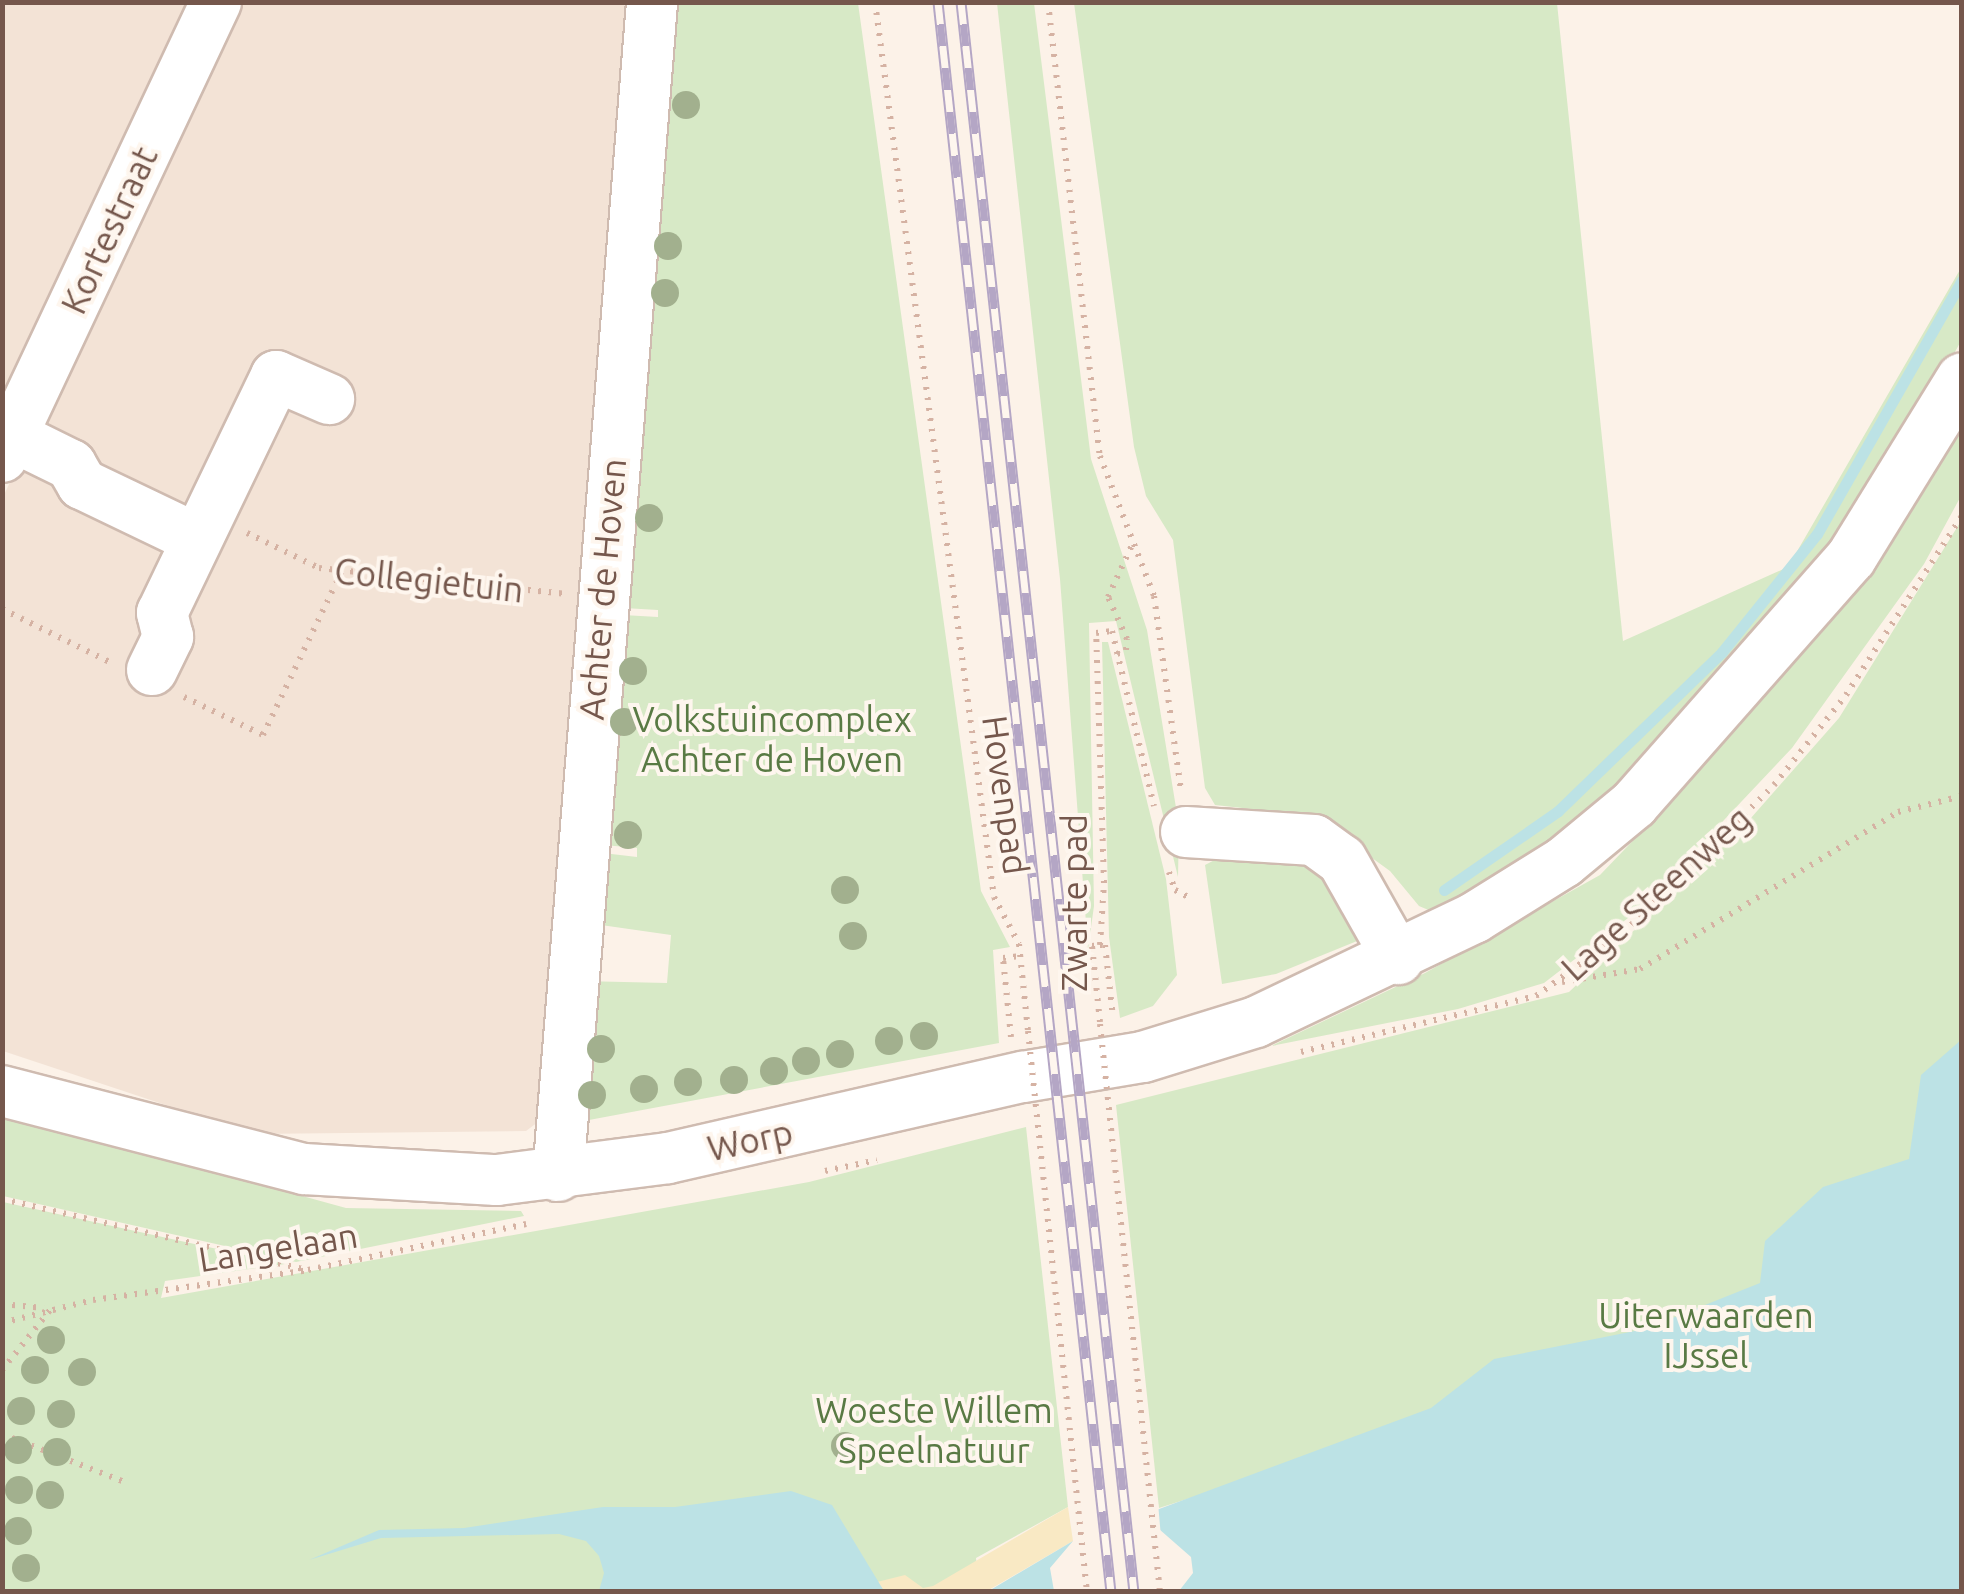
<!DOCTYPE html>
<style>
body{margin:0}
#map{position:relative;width:1964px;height:1594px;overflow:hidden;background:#fcf2e8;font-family:Ubuntu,sans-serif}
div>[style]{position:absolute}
.residential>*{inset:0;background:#f3e3d6}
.green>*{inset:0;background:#d7e9c6}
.sand>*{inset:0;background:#f9e9c4}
.water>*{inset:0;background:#bce2e5}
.pier>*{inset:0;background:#fcf2e8}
.stream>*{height:11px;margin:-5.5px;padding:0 5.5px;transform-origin:5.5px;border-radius:5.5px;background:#bce2e5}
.path>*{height:6px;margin-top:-3px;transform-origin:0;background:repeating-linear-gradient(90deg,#d5b2a3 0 2.5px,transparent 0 10.5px)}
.roads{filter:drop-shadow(2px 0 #cfbbb0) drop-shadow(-2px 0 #cfbbb0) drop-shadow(0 2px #cfbbb0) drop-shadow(0 -2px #cfbbb0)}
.minor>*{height:50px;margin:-25px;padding:0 25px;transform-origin:25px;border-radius:25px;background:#fff}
.rail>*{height:11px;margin-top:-5.5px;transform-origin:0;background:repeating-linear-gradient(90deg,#fef6ee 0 22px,#b4a6c5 0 44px);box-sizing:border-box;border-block:2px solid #b4a6c5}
.path-bridge>*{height:6px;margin-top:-3px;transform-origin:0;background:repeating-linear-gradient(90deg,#d5b2a3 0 2.5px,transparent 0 10.5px)}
.trees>*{width:28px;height:28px;margin:-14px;border-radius:50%;background:#a2b08e}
span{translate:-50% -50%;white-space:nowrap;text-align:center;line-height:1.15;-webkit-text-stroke:8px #fef6ee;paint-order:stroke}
.street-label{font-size:35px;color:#75574c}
.park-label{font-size:35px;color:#597a44}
.frame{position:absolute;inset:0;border:5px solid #75574c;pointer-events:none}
</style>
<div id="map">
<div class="residential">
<i style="clip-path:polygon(3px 3px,192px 3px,3px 419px)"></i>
<i style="clip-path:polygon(236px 3px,636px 3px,538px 1122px,526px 1131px,253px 1134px,3px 1051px,3px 497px)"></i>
</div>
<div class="green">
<i style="clip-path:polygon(675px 3px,858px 3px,981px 891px,1010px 947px,993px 950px,999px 1043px,589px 1120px,579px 1117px,581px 981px,667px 983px,671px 935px,580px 922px,603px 853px,637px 857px,637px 848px,604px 845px,623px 615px,658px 617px,658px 610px,624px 608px)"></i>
<i style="clip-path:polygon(997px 3px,1034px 3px,1091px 459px,1147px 630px,1179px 826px,1178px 877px,1116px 621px,1089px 623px,1094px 906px,1088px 949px,1060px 579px)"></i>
<i style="clip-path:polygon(1074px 3px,1557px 3px,1623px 641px,1788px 567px,1961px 268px,1961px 341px,1893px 464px,1786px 616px,1578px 828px,1445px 917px,1419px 906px,1390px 871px,1314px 816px,1215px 805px,1205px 788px,1173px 540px,1146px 496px,1134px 447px)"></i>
<i style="clip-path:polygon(1961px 416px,1961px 496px,1924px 564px,1792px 748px,1641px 908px,1544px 983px,1458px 1009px,1271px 1046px,1425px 973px,1600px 875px,1694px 777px,1838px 604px)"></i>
<i style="clip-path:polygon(1961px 521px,1961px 1591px,1259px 1476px,1159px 1508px,1116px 1105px,1569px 992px,1743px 827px,1839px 718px)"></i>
<i style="clip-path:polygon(1102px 642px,1108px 642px,1166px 879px,1177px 975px,1153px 1006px,1120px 1018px,1109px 937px)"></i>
<i style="clip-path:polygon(1274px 848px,1328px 872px,1362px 939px,1276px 974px,1222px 984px,1205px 865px,1236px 849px)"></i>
<i style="clip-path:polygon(3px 1114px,346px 1208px,521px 1211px,524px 1216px,296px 1262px,3px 1196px)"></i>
<i style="clip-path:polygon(1026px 1127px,1068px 1507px,976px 1558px,979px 1591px,3px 1592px,3px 1202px,285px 1264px,165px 1281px,161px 1298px,809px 1182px)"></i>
</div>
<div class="sand">
<i style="clip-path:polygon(1068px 1507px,1073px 1541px,987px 1591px,884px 1591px,877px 1582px,905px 1575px,923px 1588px,933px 1586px)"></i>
</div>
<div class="water">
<i style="clip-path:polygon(1961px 1040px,1961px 1591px,1179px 1591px,1193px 1573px,1191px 1557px,1143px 1515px,1431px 1408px,1494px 1359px,1645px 1329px,1760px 1283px,1765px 1241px,1823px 1187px,1909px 1159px,1921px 1075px)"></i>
<i style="clip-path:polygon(791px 1491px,832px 1505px,884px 1591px,599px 1591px,604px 1573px,599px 1556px,586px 1541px,559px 1534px,381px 1538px,309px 1560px,379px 1530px,464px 1528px,603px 1507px,675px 1507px)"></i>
<i style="clip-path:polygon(1073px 1541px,1050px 1568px,1054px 1591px,987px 1592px)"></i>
</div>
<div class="pier">
<i style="clip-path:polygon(1158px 1503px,1161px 1537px,1138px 1515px)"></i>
</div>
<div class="stream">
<i style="left:1444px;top:890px;width:139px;rotate:-34.7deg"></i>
<i style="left:1558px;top:811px;width:228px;rotate:-44.1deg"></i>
<i style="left:1722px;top:652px;width:151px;rotate:-51.2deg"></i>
<i style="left:1817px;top:534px;width:292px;rotate:-60.3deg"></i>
</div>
<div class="path">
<i style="left:875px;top:2px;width:903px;rotate:82.43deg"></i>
<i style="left:994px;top:897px;width:53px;rotate:62deg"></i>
<i style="left:1019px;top:944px;width:87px;rotate:84.1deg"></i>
<i style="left:1048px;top:2px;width:457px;rotate:83.5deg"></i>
<i style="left:1100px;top:456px;width:150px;rotate:68.9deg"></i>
<i style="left:1154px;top:596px;width:197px;rotate:82.1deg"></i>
<i style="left:247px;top:533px;width:80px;rotate:25.9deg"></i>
<i style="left:319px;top:568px;width:247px;rotate:6deg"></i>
<i style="left:2px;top:609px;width:125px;rotate:26.2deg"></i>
<i style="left:1117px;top:654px;width:10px;rotate:-24deg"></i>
<i style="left:1126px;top:650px;width:11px;rotate:-85deg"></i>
<i style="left:1127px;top:639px;width:46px;rotate:-114.3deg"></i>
<i style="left:1108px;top:597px;width:60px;rotate:-65.2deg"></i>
<i style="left:184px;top:697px;width:88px;rotate:25.7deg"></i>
<i style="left:263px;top:735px;width:182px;rotate:-64.3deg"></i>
<i style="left:1169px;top:872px;width:19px;rotate:72deg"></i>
<i style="left:1175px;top:890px;width:19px;rotate:28deg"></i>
<i style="left:1100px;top:945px;width:5px"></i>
<i style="left:1105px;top:945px;width:73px;rotate:83.7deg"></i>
<i style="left:1562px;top:982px;width:79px;rotate:-9.5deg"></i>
<i style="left:1640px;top:969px;width:302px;rotate:-31.3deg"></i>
<i style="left:1898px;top:812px;width:66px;rotate:-14deg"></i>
<i style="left:1100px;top:1022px;width:76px;rotate:-96deg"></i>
<i style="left:1092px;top:946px;width:8px;rotate:-7deg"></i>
<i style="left:1100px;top:945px;width:62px;rotate:-86.3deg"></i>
<i style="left:1104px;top:883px;width:250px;rotate:-91.8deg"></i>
<i style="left:1096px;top:633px;width:16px;rotate:-7deg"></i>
<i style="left:1112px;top:631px;width:180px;rotate:76.5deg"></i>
<i style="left:1011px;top:1037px;width:79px;rotate:-95.8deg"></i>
<i style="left:1003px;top:958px;width:17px;rotate:-7deg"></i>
<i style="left:1301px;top:1052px;width:242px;rotate:-13.4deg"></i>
<i style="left:1536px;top:996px;width:109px;rotate:-36deg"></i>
<i style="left:1624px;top:932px;width:210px;rotate:-44.4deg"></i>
<i style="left:1774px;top:785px;width:115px;rotate:-51.3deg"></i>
<i style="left:1846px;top:695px;width:213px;rotate:-57.1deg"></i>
<i style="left:825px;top:1171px;width:53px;rotate:-11.9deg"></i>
<i style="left:2px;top:1199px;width:314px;rotate:13.1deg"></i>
<i style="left:2px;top:1304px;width:42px;rotate:5.4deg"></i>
<i style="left:2px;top:1323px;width:94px;rotate:-14.2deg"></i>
<i style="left:93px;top:1300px;width:217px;rotate:-7.9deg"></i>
<i style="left:308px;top:1270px;width:223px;rotate:-11.9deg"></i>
<i style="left:2px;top:1370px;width:77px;rotate:-51.3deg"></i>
<i style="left:2px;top:1434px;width:129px;rotate:21.4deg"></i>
</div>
<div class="roads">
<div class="minor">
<i style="left:12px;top:436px;width:66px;rotate:26.2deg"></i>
<i style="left:71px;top:465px;width:22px;rotate:60deg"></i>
<i style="left:82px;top:484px;width:127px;rotate:25.6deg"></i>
<i style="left:2px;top:457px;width:503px;rotate:-64.81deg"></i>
<i style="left:152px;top:670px;width:37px;rotate:-64deg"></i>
<i style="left:168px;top:637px;width:25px;rotate:-104deg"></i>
<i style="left:162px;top:613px;width:263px;rotate:-64.3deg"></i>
<i style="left:276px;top:376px;width:58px;rotate:23.5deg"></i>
<i style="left:1186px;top:832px;width:128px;rotate:3.6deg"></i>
<i style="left:1314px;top:840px;width:34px;rotate:36deg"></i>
<i style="left:1342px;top:860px;width:114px;rotate:60.5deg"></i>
<i style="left:2px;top:1091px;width:312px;rotate:14.5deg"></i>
<i style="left:304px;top:1169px;width:193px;rotate:3.3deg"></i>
<i style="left:497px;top:1180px;width:172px;rotate:-7.3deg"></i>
<i style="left:668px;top:1158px;width:364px;rotate:-12.9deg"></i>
<i style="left:1023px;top:1077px;width:122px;rotate:-9.5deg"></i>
<i style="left:1143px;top:1057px;width:118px;rotate:-17.2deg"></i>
<i style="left:1256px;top:1022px;width:242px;rotate:-25.5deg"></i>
<i style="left:1474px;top:918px;width:106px;rotate:-31.9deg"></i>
<i style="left:1564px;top:862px;width:91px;rotate:-39.6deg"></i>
<i style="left:1634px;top:804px;width:328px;rotate:-48.6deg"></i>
<i style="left:1851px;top:558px;width:211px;rotate:-58.3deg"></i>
<i style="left:558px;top:1176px;width:1178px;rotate:-85.42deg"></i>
</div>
</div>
<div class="rail">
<i style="left:938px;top:2px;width:1599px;rotate:83.79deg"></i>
<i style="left:961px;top:2px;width:1599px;rotate:83.79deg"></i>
</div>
<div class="path-bridge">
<i style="left:1100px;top:1024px;width:571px;rotate:83.97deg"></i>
<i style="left:1028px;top:1031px;width:564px;rotate:84deg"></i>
</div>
<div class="trees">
<i style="left:686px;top:105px"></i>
<i style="left:668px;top:246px"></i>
<i style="left:665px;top:293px"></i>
<i style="left:649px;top:518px"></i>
<i style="left:633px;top:671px"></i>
<i style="left:624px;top:722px"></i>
<i style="left:628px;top:835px"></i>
<i style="left:845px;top:890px"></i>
<i style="left:853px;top:936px"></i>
<i style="left:924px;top:1036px"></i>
<i style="left:889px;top:1041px"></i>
<i style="left:601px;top:1049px"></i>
<i style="left:840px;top:1054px"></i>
<i style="left:806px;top:1061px"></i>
<i style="left:774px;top:1071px"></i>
<i style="left:734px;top:1080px"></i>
<i style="left:688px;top:1082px"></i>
<i style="left:644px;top:1089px"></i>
<i style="left:592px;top:1095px"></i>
<i style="left:51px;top:1340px"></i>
<i style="left:35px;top:1370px"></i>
<i style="left:82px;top:1372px"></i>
<i style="left:21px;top:1411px"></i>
<i style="left:61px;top:1414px"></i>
<i style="left:845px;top:1446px"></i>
<i style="left:18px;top:1450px"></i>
<i style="left:57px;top:1452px"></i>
<i style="left:19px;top:1490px"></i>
<i style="left:50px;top:1495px"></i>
<i style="left:18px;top:1531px"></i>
<i style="left:26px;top:1568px"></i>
</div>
<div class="street-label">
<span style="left:109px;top:230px;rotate:-65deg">Kortestraat</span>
<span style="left:429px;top:580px;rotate:6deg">Collegietuin</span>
<span style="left:602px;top:589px;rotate:-85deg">Achter de Hoven</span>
<span style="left:1006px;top:795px;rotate:82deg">Hovenpad</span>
<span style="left:1656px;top:893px;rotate:-42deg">Lage Steenweg</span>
<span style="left:1074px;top:903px;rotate:-90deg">Zwarte pad</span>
<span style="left:750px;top:1140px;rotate:-12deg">Worp</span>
<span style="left:278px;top:1247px;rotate:-9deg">Langelaan</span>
</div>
<div class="park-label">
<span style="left:772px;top:739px">Volkstuincomplex<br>Achter de Hoven</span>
<span style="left:1706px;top:1335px">Uiterwaarden<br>IJssel</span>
<span style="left:934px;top:1430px">Woeste Willem<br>Speelnatuur</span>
</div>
<div class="frame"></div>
</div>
